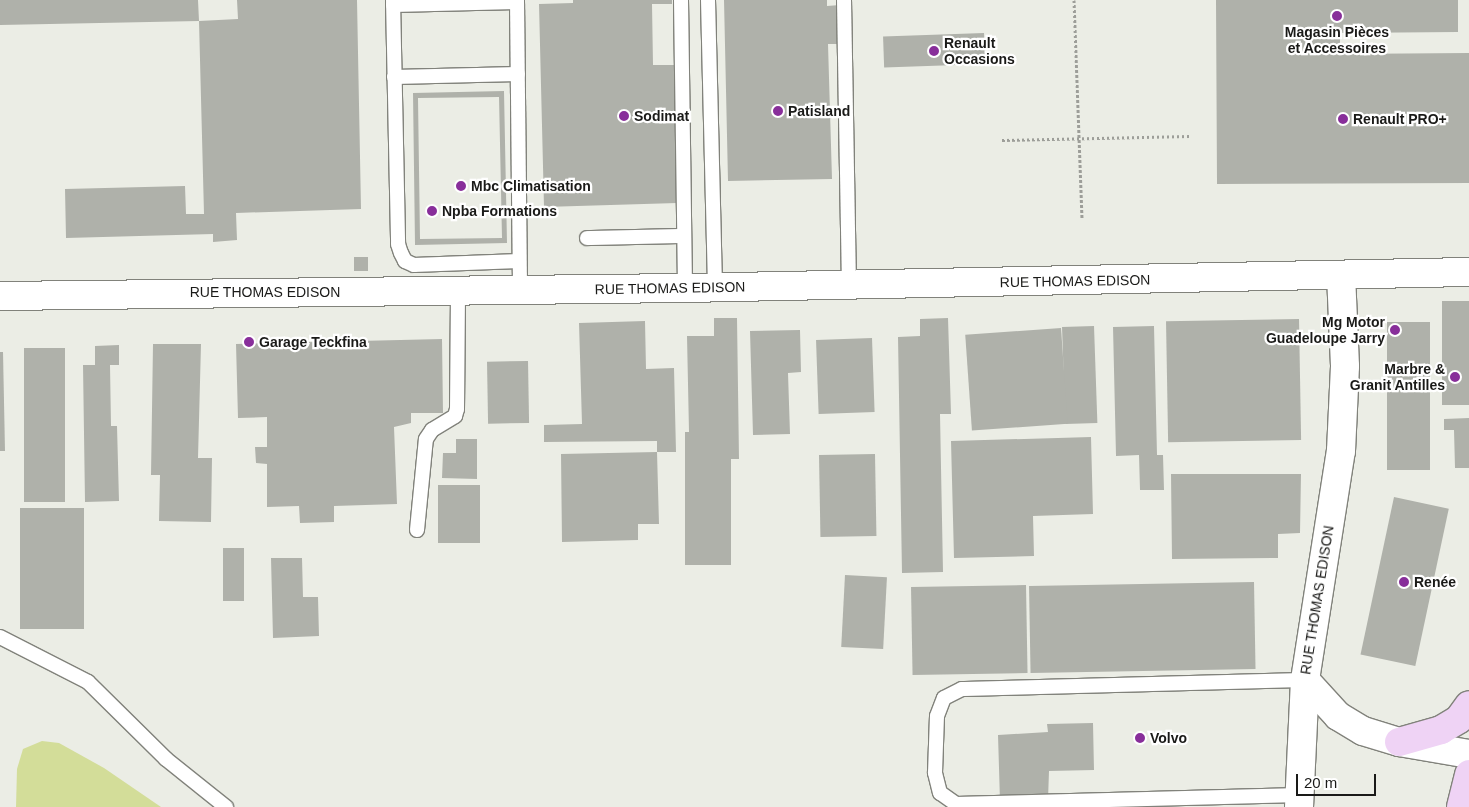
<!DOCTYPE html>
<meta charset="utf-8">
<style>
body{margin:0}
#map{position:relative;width:1469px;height:807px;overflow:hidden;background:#ebede5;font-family:Helvetica,sans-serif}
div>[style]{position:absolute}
.green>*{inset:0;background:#d3dd99}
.building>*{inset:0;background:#afb1aa;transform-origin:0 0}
.path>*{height:3px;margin-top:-1.5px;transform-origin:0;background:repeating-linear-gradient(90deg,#9d9e99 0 2.5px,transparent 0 5px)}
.roads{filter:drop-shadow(1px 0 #81827b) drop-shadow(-1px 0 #81827b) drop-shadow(0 1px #81827b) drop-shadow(0 -1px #81827b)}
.service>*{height:14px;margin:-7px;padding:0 7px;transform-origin:7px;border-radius:7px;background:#fff}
.minor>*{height:28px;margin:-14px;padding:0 14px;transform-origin:14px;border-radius:14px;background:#fff}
.primary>*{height:28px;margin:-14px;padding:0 14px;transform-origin:14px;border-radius:14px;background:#efd3f5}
.dots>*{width:14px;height:14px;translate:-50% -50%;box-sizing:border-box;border:2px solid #fff;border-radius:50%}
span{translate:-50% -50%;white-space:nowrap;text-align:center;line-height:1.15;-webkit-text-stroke:4.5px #fff;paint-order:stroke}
.poi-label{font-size:14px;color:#1a1a18;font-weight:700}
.left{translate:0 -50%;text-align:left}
.right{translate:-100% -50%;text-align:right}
.street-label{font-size:14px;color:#1a1a18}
.scale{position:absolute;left:1296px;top:774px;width:80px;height:22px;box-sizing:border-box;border:2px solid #1a1a18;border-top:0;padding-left:6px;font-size:15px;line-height:18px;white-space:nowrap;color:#1a1a18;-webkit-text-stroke:4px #fff;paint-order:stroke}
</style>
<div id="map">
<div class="green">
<i style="clip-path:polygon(42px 741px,59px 743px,104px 768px,161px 807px,16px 807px,17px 769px,23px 749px)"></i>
</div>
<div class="building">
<i style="clip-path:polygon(0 0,198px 0,199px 21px,238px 19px,237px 0,357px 0,361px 209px,236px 213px,237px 240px,213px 242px,213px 234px,66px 238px,65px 189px,185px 186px,186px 214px,204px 214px,199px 21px,0 25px)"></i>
<i style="clip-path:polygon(573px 0,672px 0,672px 4px,652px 4px,653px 65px,674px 65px,677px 203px,544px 207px,539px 4px,573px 3px)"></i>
<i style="clip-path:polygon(724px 0,827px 0,827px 6px,840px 5px,841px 44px,828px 44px,832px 179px,728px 181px)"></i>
<i style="clip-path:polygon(1216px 0,1458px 0,1458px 32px,1340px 33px,1340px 54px,1469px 53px,1469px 183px,1217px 184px)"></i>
<i style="left:984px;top:33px;width:31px;height:101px;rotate:88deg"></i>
<i style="clip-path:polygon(evenodd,504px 91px,507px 243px,415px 245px,413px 93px,504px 91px,499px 97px,502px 238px,420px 239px,418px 98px,499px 97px)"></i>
<i style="left:354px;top:257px;width:14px;height:14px"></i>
<i style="left:1469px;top:301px;width:104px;height:27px;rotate:90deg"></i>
<i style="clip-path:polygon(714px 318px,737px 318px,739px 459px,731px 459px,731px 565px,685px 565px,685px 432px,689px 432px,687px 336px,714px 336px)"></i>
<i style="clip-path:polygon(948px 318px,951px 414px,940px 414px,943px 572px,902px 573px,898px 337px,920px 336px,920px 319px)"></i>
<i style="left:1299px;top:319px;width:121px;height:133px;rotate:89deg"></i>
<i style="clip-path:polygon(645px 321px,646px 369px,674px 368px,676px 452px,657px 452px,657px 441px,544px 442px,544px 425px,582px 424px,579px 323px)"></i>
<i style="left:1387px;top:322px;width:43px;height:148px"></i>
<i style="left:1094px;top:326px;width:97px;height:32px;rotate:88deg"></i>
<i style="clip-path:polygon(1154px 326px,1157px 455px,1163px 455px,1164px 490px,1140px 490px,1139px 455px,1116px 456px,1113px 327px)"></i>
<i style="left:1061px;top:328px;width:96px;height:96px;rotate:86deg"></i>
<i style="clip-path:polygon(800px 330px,801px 372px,788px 373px,790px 434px,753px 435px,750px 331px)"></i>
<i style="left:872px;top:338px;width:74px;height:56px;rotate:88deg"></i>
<i style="clip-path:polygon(442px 339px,443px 413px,411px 413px,411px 423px,394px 427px,397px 504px,334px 506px,334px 522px,300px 523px,299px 506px,267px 507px,267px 464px,256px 463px,255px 447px,267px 447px,267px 417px,238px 418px,236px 344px)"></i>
<i style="clip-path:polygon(153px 344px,201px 344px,198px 458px,212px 458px,211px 522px,159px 521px,160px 475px,151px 475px)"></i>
<i style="clip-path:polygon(119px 345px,119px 365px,110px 365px,111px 426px,117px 426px,119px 501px,85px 502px,83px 365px,95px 365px,95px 346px)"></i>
<i style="left:65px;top:348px;width:154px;height:41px;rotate:90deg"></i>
<i style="clip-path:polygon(0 352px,3px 352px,5px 451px,0 451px)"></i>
<i style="left:528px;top:361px;width:62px;height:41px;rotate:89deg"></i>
<i style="clip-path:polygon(1469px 418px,1469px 468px,1455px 468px,1454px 430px,1444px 430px,1444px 419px)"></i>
<i style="clip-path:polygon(1091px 437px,1093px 514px,1033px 516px,1034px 556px,954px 558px,951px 441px)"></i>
<i style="clip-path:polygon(456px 439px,477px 439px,477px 479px,442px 478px,443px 453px,456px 453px)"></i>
<i style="clip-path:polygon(657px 452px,659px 524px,638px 524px,638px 540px,562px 542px,561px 454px)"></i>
<i style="left:875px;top:454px;width:82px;height:56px;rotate:89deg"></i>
<i style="clip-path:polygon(1171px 474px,1301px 474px,1300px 533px,1278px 534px,1278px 558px,1172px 559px)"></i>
<i style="left:438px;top:485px;width:42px;height:58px"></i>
<i style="left:1394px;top:497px;width:56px;height:161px;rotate:12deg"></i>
<i style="left:84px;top:508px;width:121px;height:64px;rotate:90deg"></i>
<i style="left:223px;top:548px;width:21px;height:53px"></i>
<i style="clip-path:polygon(271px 558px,302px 558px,303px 597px,318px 597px,319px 636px,273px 638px)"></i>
<i style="left:845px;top:575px;width:42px;height:72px;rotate:3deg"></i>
<i style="left:1254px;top:582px;width:87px;height:225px;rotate:89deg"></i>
<i style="left:1026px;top:585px;width:88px;height:115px;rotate:89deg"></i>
<i style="clip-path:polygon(1093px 723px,1094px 770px,1049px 771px,1048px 800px,1000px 801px,998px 735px,1048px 732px,1047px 724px)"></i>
</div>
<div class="path">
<i style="left:1074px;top:0;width:218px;rotate:87.9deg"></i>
<i style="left:1002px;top:140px;width:188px;rotate:-1.2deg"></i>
</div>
<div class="roads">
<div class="service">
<i style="left:393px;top:0;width:244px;rotate:88.8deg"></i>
<i style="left:398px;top:244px;width:9px;rotate:72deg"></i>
<i style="left:401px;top:253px;width:9px;rotate:63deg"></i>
<i style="left:405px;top:261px;width:10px;rotate:24deg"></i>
<i style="left:414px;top:265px;width:105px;rotate:-2.2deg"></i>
<i style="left:517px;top:0;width:290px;rotate:89.4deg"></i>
<i style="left:681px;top:0;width:288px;rotate:89.2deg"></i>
<i style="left:708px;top:0;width:288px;rotate:88.6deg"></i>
<i style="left:844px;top:0;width:285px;rotate:89deg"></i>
<i style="left:393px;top:5px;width:124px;rotate:-1.4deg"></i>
<i style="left:394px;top:77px;width:124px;rotate:-1.4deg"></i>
<i style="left:587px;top:238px;width:97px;rotate:-1.2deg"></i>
<i style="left:417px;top:530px;width:91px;rotate:-84.4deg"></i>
<i style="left:426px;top:439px;width:11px;rotate:-56deg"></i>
<i style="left:432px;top:430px;width:27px;rotate:-31deg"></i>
<i style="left:455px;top:416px;width:7px;rotate:-74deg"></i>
<i style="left:457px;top:409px;width:118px;rotate:-89.5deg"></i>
<i style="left:0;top:637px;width:99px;rotate:27.1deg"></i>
<i style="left:88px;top:682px;width:110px;rotate:44.6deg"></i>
<i style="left:166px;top:759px;width:77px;rotate:38.7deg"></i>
<i style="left:1300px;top:795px;width:344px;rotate:178.5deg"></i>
<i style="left:956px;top:804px;width:19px;rotate:-145deg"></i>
<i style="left:940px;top:793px;width:21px;rotate:-104deg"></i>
<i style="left:935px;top:773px;width:57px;rotate:-88deg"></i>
<i style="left:937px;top:716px;width:19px;rotate:-69deg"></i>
<i style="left:944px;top:698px;width:20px;rotate:-27deg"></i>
<i style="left:962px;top:689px;width:343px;rotate:-1.5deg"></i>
</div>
<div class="minor">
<i style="left:0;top:296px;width:685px;rotate:-0.67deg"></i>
<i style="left:685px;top:288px;width:784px;rotate:-1.17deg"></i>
<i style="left:1305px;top:680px;width:49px;rotate:47.5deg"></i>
<i style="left:1338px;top:716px;width:29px;rotate:31deg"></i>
<i style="left:1363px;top:731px;width:38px;rotate:17deg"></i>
<i style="left:1399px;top:742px;width:71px;rotate:9.7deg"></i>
<i style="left:1299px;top:807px;width:127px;rotate:-87.3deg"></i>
<i style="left:1305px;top:680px;width:232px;rotate:-81.1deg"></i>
<i style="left:1341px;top:451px;width:85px;rotate:-87.3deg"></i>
<i style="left:1345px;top:366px;width:91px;rotate:-92.5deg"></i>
</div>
<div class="primary">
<i style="left:1399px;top:742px;width:44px;rotate:-15.9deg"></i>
<i style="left:1441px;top:730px;width:21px;rotate:-31deg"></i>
<i style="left:1459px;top:719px;width:17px;rotate:-54deg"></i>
<i style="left:1461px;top:807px;width:34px;rotate:-76deg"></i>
</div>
</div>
<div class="dots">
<i style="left:1337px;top:16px;background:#882e9a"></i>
<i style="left:934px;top:51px;background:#882e9a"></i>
<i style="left:778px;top:111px;background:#882e9a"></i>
<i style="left:624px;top:116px;background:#882e9a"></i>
<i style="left:1343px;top:119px;background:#882e9a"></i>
<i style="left:461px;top:186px;background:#882e9a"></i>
<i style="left:432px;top:211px;background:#882e9a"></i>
<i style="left:1395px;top:330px;background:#882e9a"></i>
<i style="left:249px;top:342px;background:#882e9a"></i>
<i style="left:1455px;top:377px;background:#882e9a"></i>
<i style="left:1404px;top:582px;background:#882e9a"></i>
<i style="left:1140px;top:738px;background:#882e9a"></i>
</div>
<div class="poi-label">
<span style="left:1337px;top:40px">Magasin Pièces<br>et Accessoires</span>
<span class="left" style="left:944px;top:51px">Renault<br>Occasions</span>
<span class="left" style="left:788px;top:111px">Patisland</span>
<span class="left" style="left:634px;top:116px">Sodimat</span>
<span class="left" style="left:1353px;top:119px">Renault PRO+</span>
<span class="left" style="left:471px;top:186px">Mbc Climatisation</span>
<span class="left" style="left:442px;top:211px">Npba Formations</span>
<span class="right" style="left:1385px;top:330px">Mg Motor<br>Guadeloupe Jarry</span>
<span class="left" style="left:259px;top:342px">Garage Teckfina</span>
<span class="right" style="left:1445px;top:377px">Marbre &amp;<br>Granit Antilles</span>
<span class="left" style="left:1414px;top:582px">Renée</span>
<span class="left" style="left:1150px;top:738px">Volvo</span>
</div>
<div class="street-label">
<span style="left:1075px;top:281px;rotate:-1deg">RUE THOMAS EDISON</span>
<span style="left:670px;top:288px;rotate:-1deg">RUE THOMAS EDISON</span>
<span style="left:265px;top:292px">RUE THOMAS EDISON</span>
<span style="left:1317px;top:600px;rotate:-81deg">RUE THOMAS EDISON</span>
</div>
<div class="scale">20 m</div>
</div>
